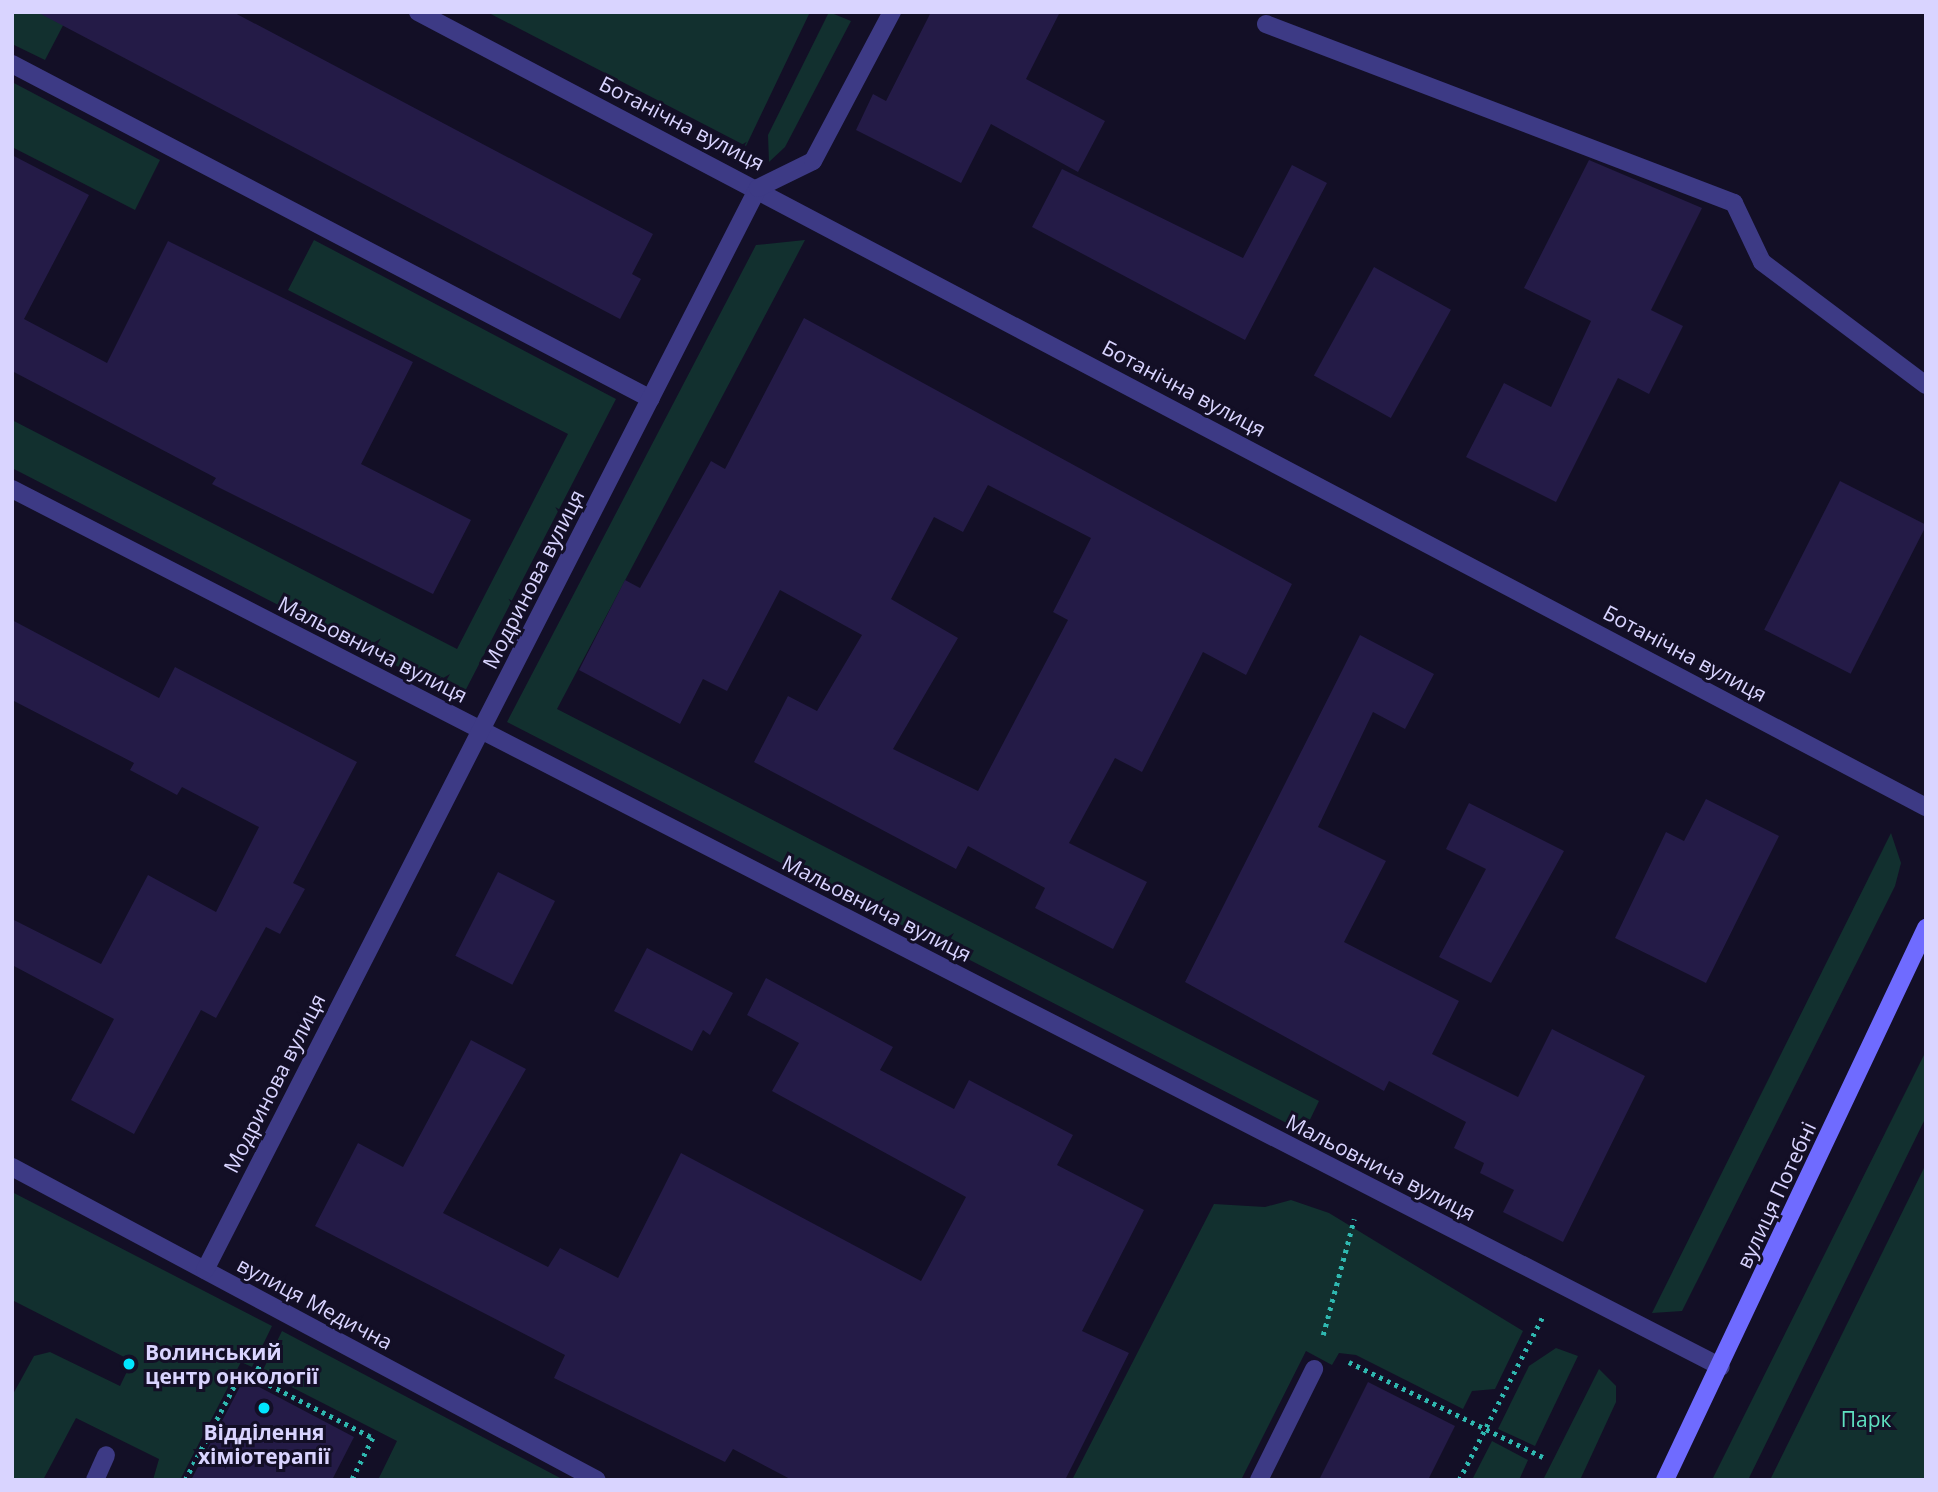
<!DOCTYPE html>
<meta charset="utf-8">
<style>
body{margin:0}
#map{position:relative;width:1938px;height:1492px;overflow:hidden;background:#130f26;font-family:"Open Sans",sans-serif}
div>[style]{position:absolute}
.green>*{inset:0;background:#12302f}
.building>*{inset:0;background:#241b47;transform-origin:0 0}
.path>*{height:4.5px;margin-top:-2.25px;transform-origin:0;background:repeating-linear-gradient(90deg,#2fb8b0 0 3.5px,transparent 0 8.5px)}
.lane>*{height:18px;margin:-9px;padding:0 9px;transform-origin:9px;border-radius:9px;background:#3d3a85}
.street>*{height:18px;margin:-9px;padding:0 9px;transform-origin:9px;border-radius:9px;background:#3d3a85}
.secondary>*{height:18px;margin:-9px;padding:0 9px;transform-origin:9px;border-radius:9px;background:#6f6bff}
.dots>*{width:19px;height:19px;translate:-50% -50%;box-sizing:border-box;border:4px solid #130f26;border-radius:50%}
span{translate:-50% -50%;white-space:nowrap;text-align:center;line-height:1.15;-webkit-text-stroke:6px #130f26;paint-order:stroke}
.street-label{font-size:21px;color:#d9d4ff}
.poi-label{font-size:21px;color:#d9d4ff;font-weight:700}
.left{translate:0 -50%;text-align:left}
.park-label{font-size:21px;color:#5fe0c0}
.frame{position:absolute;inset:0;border:14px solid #d9d4ff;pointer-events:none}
</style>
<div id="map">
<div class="green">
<i style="clip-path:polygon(12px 12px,70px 12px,45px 60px,12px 44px)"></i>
<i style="clip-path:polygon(487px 12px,810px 12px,746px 146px)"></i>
<i style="clip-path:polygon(829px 12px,851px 21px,785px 147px,769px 162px,768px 135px)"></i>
<i style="clip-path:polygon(12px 82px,160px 160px,135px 210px,12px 147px)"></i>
<i style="clip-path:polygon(314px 240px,616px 399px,461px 699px,12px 468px,12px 420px,457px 649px,568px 434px,288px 290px)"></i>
<i style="clip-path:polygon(805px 240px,557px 709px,1319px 1101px,1304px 1132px,507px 722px,756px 245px)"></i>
<i style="clip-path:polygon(1891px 833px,1901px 863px,1895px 886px,1682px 1311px,1652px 1313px)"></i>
<i style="clip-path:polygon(1926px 1051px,1926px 1117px,1748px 1480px,1712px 1480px)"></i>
<i style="clip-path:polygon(1926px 1164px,1926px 1480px,1770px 1480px)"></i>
<i style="clip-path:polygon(12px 1192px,272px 1326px,252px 1367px,241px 1362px,180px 1480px,153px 1480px,159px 1459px,76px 1418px,43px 1480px,12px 1480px,12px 1396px,34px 1356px,50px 1352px,120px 1386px,132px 1361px,12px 1300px)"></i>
<i style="clip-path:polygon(1291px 1200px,1329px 1213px,1523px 1331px,1495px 1389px,1472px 1391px,1463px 1409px,1356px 1355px,1339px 1353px,1332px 1365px,1306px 1351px,1241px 1480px,1072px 1480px,1214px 1204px,1265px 1207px)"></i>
<i style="clip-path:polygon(282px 1331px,564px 1480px,378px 1480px,397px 1441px,262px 1372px)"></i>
<i style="clip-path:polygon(1556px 1348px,1578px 1356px,1535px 1446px,1498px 1429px,1529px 1366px)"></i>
<i style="clip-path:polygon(1599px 1369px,1616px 1386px,1616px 1402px,1580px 1480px,1543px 1480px)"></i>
<i style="clip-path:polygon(1492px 1441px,1528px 1460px,1519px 1480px,1472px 1480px)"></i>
</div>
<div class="building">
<i style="clip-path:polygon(37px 12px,233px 12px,653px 234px,632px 274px,641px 279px,620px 319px)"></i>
<i style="clip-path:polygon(931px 12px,1060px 12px,1026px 79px,1105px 121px,1078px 172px,991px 124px,961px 183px,856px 130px,873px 94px,886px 101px)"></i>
<i style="clip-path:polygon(12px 155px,89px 195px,24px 319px,107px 363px,168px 241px,413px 362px,361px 464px,471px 520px,433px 594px,212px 484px,216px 478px,12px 371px)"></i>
<i style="clip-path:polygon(1589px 160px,1702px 208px,1651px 310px,1683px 326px,1649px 394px,1618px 378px,1556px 502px,1466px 457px,1504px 383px,1551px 407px,1591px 321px,1524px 288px)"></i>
<i style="clip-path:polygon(1292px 165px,1327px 183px,1245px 340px,1032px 227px,1062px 169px,1243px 258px)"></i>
<i style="left:1374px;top:267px;width:88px;height:124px;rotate:29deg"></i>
<i style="clip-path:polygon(evenodd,804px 318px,1292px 584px,1246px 675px,1203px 652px,1142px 772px,1115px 758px,1069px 843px,1147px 882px,1113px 949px,1035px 908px,1045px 888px,968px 846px,956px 869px,754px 762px,788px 696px,817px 711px,862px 635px,780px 590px,727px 691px,703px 679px,680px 724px,579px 670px,625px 580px,640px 588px,711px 461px,725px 469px,804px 318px,988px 485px,1091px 538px,1053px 612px,1068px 620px,978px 791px,893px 749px,958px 638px,891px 599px,934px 517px,963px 532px,988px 485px)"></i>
<i style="left:1840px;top:481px;width:97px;height:167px;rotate:27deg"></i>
<i style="clip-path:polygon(12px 620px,159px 698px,175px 667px,357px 762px,293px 883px,305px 889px,280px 934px,266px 927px,216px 1018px,201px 1010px,134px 1134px,71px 1100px,114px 1019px,12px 965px,12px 919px,101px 964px,148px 875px,216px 912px,259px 827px,182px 787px,177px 795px,130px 770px,134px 763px,12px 700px)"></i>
<i style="clip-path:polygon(1360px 635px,1434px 674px,1405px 729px,1373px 712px,1318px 827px,1386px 861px,1344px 942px,1459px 1001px,1432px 1054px,1518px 1097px,1552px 1029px,1645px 1076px,1563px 1242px,1503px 1212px,1514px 1190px,1480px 1173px,1484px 1163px,1454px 1148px,1466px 1122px,1389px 1081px,1384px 1091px,1185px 982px)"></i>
<i style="clip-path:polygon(1706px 799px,1779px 836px,1706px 983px,1615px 938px,1666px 832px,1684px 841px)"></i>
<i style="clip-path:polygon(1469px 803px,1564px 851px,1491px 983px,1439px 957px,1486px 869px,1446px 849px)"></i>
<i style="left:498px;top:872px;width:64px;height:94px;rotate:27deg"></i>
<i style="clip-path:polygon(647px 948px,733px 993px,710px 1035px,703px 1030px,692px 1051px,614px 1011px)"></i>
<i style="clip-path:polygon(766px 978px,893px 1047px,880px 1070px,954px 1109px,969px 1080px,1073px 1135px,1057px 1165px,1144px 1210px,1082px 1331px,1129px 1353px,1065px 1480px,792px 1480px,733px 1449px,725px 1462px,554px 1378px,565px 1355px,315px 1226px,358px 1143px,403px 1167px,471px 1040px,526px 1069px,443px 1213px,548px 1267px,560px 1248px,618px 1278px,681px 1153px,921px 1281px,966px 1197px,772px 1091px,799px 1043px,747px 1015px)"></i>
<i style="clip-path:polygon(244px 1379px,354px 1437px,332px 1480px,191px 1480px)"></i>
<i style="clip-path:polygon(1368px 1382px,1455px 1426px,1428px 1480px,1319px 1480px)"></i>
</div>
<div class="path">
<i style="left:1323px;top:1335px;width:120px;rotate:-75deg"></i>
<i style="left:1349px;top:1362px;width:216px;rotate:26.1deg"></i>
<i style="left:254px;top:1377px;width:134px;rotate:27.1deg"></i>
<i style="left:373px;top:1438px;width:47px;rotate:116.6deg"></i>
<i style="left:185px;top:1480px;width:123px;rotate:-62.4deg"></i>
<i style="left:242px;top:1371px;width:13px;rotate:27deg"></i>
<i style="left:254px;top:1377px;width:35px;rotate:-65deg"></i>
<i style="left:1459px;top:1480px;width:184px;rotate:-62.9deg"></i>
</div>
<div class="lane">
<i style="left:1266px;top:24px;width:501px;rotate:20.93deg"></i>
<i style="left:1734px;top:203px;width:65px;rotate:64.6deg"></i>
<i style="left:1762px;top:262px;width:205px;rotate:36.9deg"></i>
<i style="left:12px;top:64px;width:721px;rotate:27.67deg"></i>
<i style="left:95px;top:1480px;width:27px;rotate:-66deg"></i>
<i style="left:1259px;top:1480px;width:124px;rotate:-63.6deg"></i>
</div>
<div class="street">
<i style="left:418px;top:12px;width:1705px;rotate:27.8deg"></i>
<i style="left:12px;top:489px;width:1921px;rotate:27.19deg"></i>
<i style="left:12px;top:1167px;width:663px;rotate:28.15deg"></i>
<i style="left:205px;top:1270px;width:1215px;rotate:-62.93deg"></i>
<i style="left:758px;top:188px;width:61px;rotate:-26.1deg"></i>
<i style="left:813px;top:161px;width:169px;rotate:-62.1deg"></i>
</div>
<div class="secondary">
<i style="left:1665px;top:1480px;width:611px;rotate:-64.69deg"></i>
</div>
<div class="dots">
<i style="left:129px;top:1364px;background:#00e5ff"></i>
<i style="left:264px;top:1408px;background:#00e5ff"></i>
</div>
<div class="street-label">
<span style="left:682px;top:123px;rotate:27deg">Ботанічна вулиця</span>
<span style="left:1184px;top:388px;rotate:28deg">Ботанічна вулиця</span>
<span style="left:533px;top:579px;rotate:-63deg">Модринова вулиця</span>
<span style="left:373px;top:649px;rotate:27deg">Мальовнича вулиця</span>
<span style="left:1685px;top:653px;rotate:28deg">Ботанічна вулиця</span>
<span style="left:877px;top:908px;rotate:27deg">Мальовнича вулиця</span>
<span style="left:274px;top:1083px;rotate:-63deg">Модринова вулиця</span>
<span style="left:1381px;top:1167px;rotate:27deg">Мальовнича вулиця</span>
<span style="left:1776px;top:1195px;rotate:-65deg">вулиця Потебні</span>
<span style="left:315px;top:1303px;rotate:28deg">вулиця Медична</span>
</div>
<div class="poi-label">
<span class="left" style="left:145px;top:1364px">Волинський<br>центр онкології</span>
<span style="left:264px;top:1444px">Відділення<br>хіміотерапії</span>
</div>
<div class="park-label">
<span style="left:1866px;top:1419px">Парк</span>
</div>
<div class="frame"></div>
</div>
